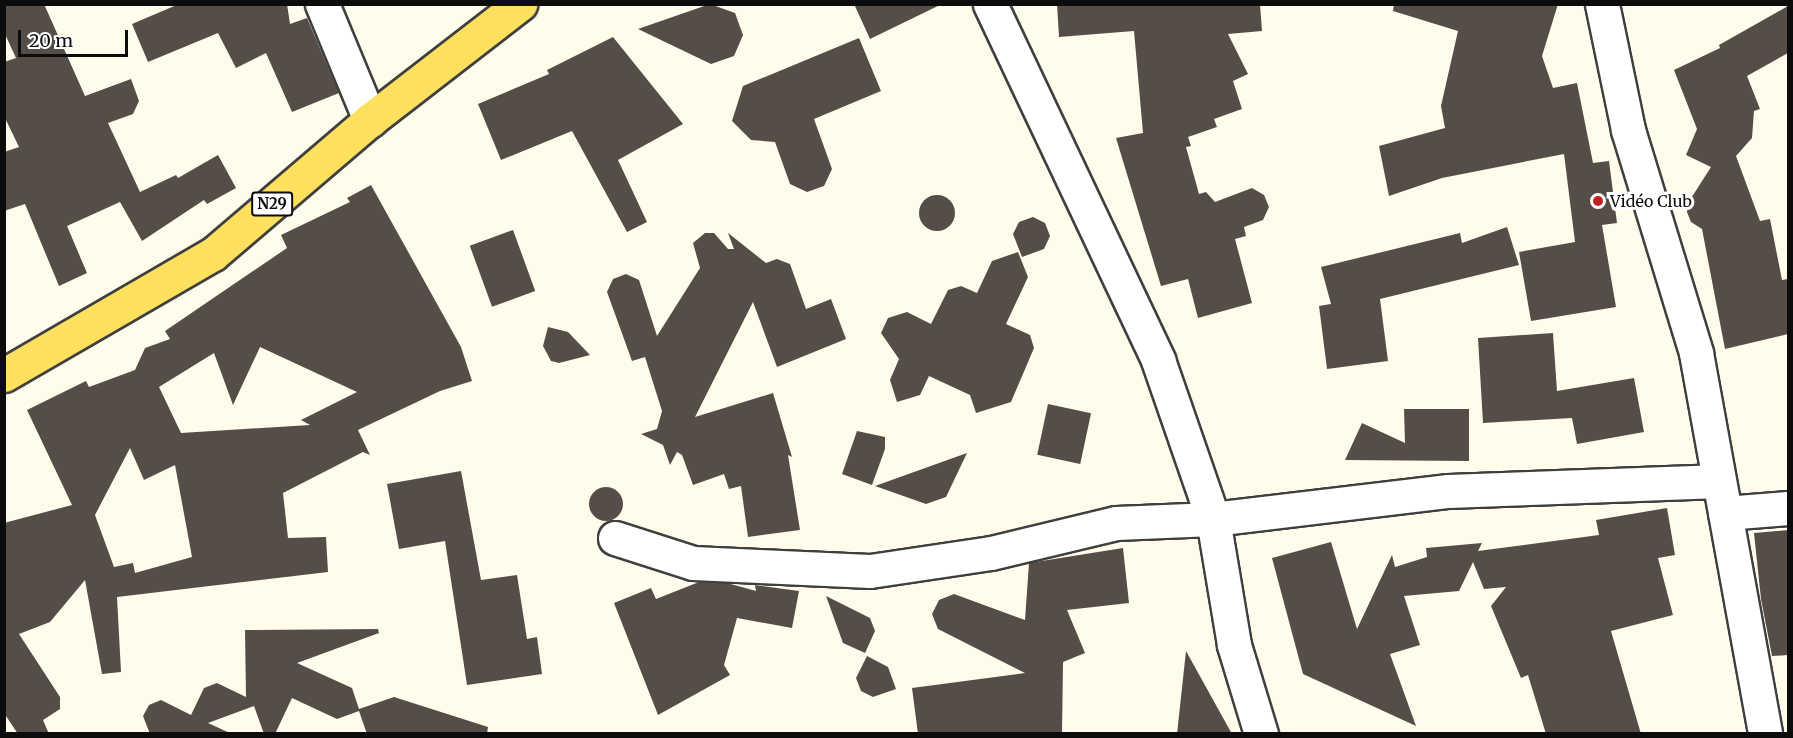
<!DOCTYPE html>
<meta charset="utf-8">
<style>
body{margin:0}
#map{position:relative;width:1793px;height:738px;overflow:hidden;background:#fffceb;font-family:Merriweather,serif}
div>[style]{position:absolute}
.building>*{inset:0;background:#554e48;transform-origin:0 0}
.round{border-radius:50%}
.roads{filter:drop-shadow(2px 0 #3f3f3f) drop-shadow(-2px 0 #3f3f3f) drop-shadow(0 2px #3f3f3f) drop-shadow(0 -2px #3f3f3f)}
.street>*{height:33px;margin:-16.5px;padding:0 16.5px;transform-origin:16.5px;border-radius:16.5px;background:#fff}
.primary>*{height:33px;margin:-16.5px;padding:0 16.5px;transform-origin:16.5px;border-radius:16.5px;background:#fde05e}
.dots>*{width:16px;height:16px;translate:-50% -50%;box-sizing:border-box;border:3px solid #fff;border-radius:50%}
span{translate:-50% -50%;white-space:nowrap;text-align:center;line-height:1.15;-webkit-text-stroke:6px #fff;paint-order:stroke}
.shield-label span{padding:2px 4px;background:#fff;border:2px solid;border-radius:4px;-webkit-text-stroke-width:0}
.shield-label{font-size:15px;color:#0c0c0c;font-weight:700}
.poi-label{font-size:16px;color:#0c0c0c}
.left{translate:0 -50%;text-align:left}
.frame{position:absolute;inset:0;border:6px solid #0c0c0c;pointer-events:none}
.scale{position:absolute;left:18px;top:30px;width:110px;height:27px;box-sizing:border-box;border:3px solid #0c0c0c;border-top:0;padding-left:8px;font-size:18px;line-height:21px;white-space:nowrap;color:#0c0c0c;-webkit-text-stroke:4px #fff;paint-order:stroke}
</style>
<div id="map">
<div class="building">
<i style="clip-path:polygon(4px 4px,44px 4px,85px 96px,131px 79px,139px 101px,133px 114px,108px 123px,140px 192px,176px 175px,178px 178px,218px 155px,236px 188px,207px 204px,204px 200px,142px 241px,120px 202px,67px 226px,87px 273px,59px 286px,25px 204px,4px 211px,4px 152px,19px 147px,4px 116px,4px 62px,16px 58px,4px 32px)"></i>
<i style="clip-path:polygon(179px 4px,287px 4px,290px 24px,307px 18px,339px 93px,292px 112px,266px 53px,236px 68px,218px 33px,148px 62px,132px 24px)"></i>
<i style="clip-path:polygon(710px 4px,735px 13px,743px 35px,734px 56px,711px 64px,638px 29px)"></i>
<i style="clip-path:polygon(854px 4px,942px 4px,870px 39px)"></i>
<i style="clip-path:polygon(1057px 4px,1260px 4px,1262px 31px,1228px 34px,1248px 74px,1233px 81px,1242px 109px,1214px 119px,1217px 127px,1188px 137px,1191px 146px,1186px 147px,1199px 194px,1206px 192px,1215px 202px,1252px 188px,1264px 195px,1269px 207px,1263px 220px,1244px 227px,1246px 236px,1235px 239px,1252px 303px,1198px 318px,1188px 279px,1161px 286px,1116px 138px,1143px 133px,1134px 31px,1059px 37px)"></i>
<i style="clip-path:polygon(1394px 4px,1558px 4px,1542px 56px,1553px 88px,1577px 83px,1593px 163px,1609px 161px,1617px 223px,1602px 225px,1616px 307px,1531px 321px,1519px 252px,1575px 242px,1564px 154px,1442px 178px,1389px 196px,1379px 146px,1445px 128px,1441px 106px,1458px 31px,1393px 11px)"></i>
<i style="clip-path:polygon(1788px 6px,1788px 53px,1747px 76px,1760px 109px,1754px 111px,1752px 138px,1736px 156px,1760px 221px,1770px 219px,1782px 280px,1788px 279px,1788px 334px,1725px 349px,1702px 229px,1691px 222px,1687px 212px,1688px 203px,1711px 167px,1686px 155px,1697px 129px,1674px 70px,1720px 48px,1719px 45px)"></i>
<i style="clip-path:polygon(613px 37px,683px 124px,618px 160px,647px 222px,627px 232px,572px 131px,501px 160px,478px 104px,549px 74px,547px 70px)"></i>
<i style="clip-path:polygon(859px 38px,881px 91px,814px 119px,832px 169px,824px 186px,807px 192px,790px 184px,775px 142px,751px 140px,732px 121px,743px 86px)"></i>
<i style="clip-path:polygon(evenodd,371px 185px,461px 347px,472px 381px,440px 391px,358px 430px,370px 455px,363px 452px,283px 493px,288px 538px,326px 537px,328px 572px,117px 597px,121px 672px,102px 674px,85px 580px,50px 622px,19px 634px,60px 697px,60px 709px,43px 720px,49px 734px,18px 734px,4px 713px,4px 523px,72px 505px,27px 410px,86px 381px,89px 387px,135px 370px,145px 348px,170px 339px,165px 331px,287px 248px,281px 235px,350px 202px,347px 198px,371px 185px,260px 347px,357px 392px,301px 420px,310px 425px,181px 433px,159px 387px,214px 353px,233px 405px,260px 347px,371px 185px,130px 448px,144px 480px,175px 465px,192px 557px,135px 573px,133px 563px,114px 567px,95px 515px,130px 448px)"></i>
<i class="round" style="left:919px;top:195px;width:36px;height:36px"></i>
<i style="clip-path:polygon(1033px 217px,1045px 223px,1050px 236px,1044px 249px,1022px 257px,1013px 234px,1019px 222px)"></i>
<i style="clip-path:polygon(1507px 227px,1519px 265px,1380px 299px,1388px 361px,1327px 369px,1319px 306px,1331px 304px,1321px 267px,1460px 233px,1462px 243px)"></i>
<i style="left:513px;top:230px;width:65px;height:46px;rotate:70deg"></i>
<i style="clip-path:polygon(705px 233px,714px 233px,728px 249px,734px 249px,728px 233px,766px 263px,777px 259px,790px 264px,806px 309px,831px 299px,846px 339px,777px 367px,753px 302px,695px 417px,773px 393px,792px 457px,788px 455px,800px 530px,748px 537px,741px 486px,729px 489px,724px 474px,693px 485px,682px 455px,677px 452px,670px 465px,663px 445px,641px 434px,657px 429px,662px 411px,645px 357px,632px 361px,607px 292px,613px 279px,626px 274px,639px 280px,657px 336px,700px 268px,693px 243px)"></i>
<i style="clip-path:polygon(1018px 252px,1028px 277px,1006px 324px,1030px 335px,1034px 348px,1011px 402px,976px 413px,970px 395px,929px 376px,920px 395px,897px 402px,890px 380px,899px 359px,881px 333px,888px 318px,907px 312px,931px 324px,948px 290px,961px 286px,977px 293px,992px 261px)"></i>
<i style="clip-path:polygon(548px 327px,568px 332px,590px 355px,559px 363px,551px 361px,543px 346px)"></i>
<i style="clip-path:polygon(1553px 333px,1557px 391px,1634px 378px,1644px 432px,1577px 444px,1572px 418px,1483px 423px,1478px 338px)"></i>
<i style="left:1048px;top:404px;width:44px;height:52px;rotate:12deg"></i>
<i style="clip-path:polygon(1404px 409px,1469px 409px,1469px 461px,1345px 460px,1362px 423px,1405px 443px)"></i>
<i style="clip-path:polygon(857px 431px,885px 437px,885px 449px,872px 485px,842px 474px)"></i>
<i style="clip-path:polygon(967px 453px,946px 497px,926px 504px,875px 486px)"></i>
<i style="clip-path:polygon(461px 471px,481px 580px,517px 575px,527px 639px,537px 637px,542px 674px,467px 685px,445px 541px,399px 549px,387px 484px)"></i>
<i class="round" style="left:589px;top:487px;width:34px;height:34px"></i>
<i style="clip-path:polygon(1667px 508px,1675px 555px,1658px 558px,1673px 615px,1611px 631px,1641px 734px,1546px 734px,1528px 675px,1521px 678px,1491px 606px,1506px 587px,1484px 589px,1473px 562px,1459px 591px,1404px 596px,1420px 645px,1390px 654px,1416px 726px,1303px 674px,1272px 558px,1331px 542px,1357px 629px,1392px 555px,1395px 567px,1427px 557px,1426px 548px,1482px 543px,1478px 551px,1599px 535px,1596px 520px)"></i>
<i style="clip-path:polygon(1788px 530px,1788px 655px,1772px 656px,1761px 599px,1754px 533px)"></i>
<i style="clip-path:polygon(1123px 548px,1129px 603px,1067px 610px,1085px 653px,1063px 662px,1062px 734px,918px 734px,912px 688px,1025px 673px,938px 629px,932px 614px,939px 600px,954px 594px,1025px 620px,1029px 563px)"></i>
<i style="clip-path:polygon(699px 582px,727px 583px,756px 591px,755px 585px,799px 591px,792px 628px,737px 618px,724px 665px,730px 675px,658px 715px,614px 603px,651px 588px,656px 599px)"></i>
<i style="clip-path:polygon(826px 596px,870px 618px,875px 631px,865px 653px,843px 643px)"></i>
<i style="clip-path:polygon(378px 629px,379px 633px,297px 663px,352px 688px,359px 709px,394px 697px,488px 727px,487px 734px,367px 734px,359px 711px,337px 719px,292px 698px,275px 734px,264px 734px,254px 706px,208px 723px,232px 734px,150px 734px,143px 716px,149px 705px,161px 700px,191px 715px,204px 688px,217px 683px,246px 697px,245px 630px)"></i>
<i style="clip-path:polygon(1186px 651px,1232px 734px,1177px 734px)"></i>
<i style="clip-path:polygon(867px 656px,888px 667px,896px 689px,873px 697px,861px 691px,856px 678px)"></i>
</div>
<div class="roads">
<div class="street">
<i style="left:322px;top:4px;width:126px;rotate:67.5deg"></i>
<i style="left:990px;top:4px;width:394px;rotate:64.7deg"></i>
<i style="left:1158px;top:360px;width:168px;rotate:70.9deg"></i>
<i style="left:1213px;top:519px;width:128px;rotate:80.5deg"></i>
<i style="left:1234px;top:645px;width:93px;rotate:73.1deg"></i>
<i style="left:1602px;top:4px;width:129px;rotate:78.3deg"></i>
<i style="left:1628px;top:130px;width:233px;rotate:73deg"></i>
<i style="left:1696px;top:353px;width:387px;rotate:79.7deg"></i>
<i style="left:1725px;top:513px;width:63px;rotate:-4.5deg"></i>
<i style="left:615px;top:538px;width:82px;rotate:17.8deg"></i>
<i style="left:693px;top:563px;width:177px;rotate:2.6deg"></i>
<i style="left:870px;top:571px;width:122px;rotate:-8.5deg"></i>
<i style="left:991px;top:553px;width:129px;rotate:-13.5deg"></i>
<i style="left:1116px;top:523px;width:97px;rotate:-2.4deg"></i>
<i style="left:1213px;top:519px;width:237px;rotate:-6.8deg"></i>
<i style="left:1448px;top:491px;width:271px;rotate:-2.1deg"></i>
</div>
<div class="primary">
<i style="left:4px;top:375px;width:241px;rotate:-30.1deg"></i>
<i style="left:213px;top:254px;width:206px;rotate:-40.5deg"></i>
<i style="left:370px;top:120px;width:190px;rotate:-37.7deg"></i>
</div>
</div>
<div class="dots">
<i style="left:1598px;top:201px;background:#c02320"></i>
</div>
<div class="shield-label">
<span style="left:272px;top:204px">N29</span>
</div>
<div class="poi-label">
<span class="left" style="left:1610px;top:201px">Vidéo Club</span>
</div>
<div class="frame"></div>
<div class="scale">20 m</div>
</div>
